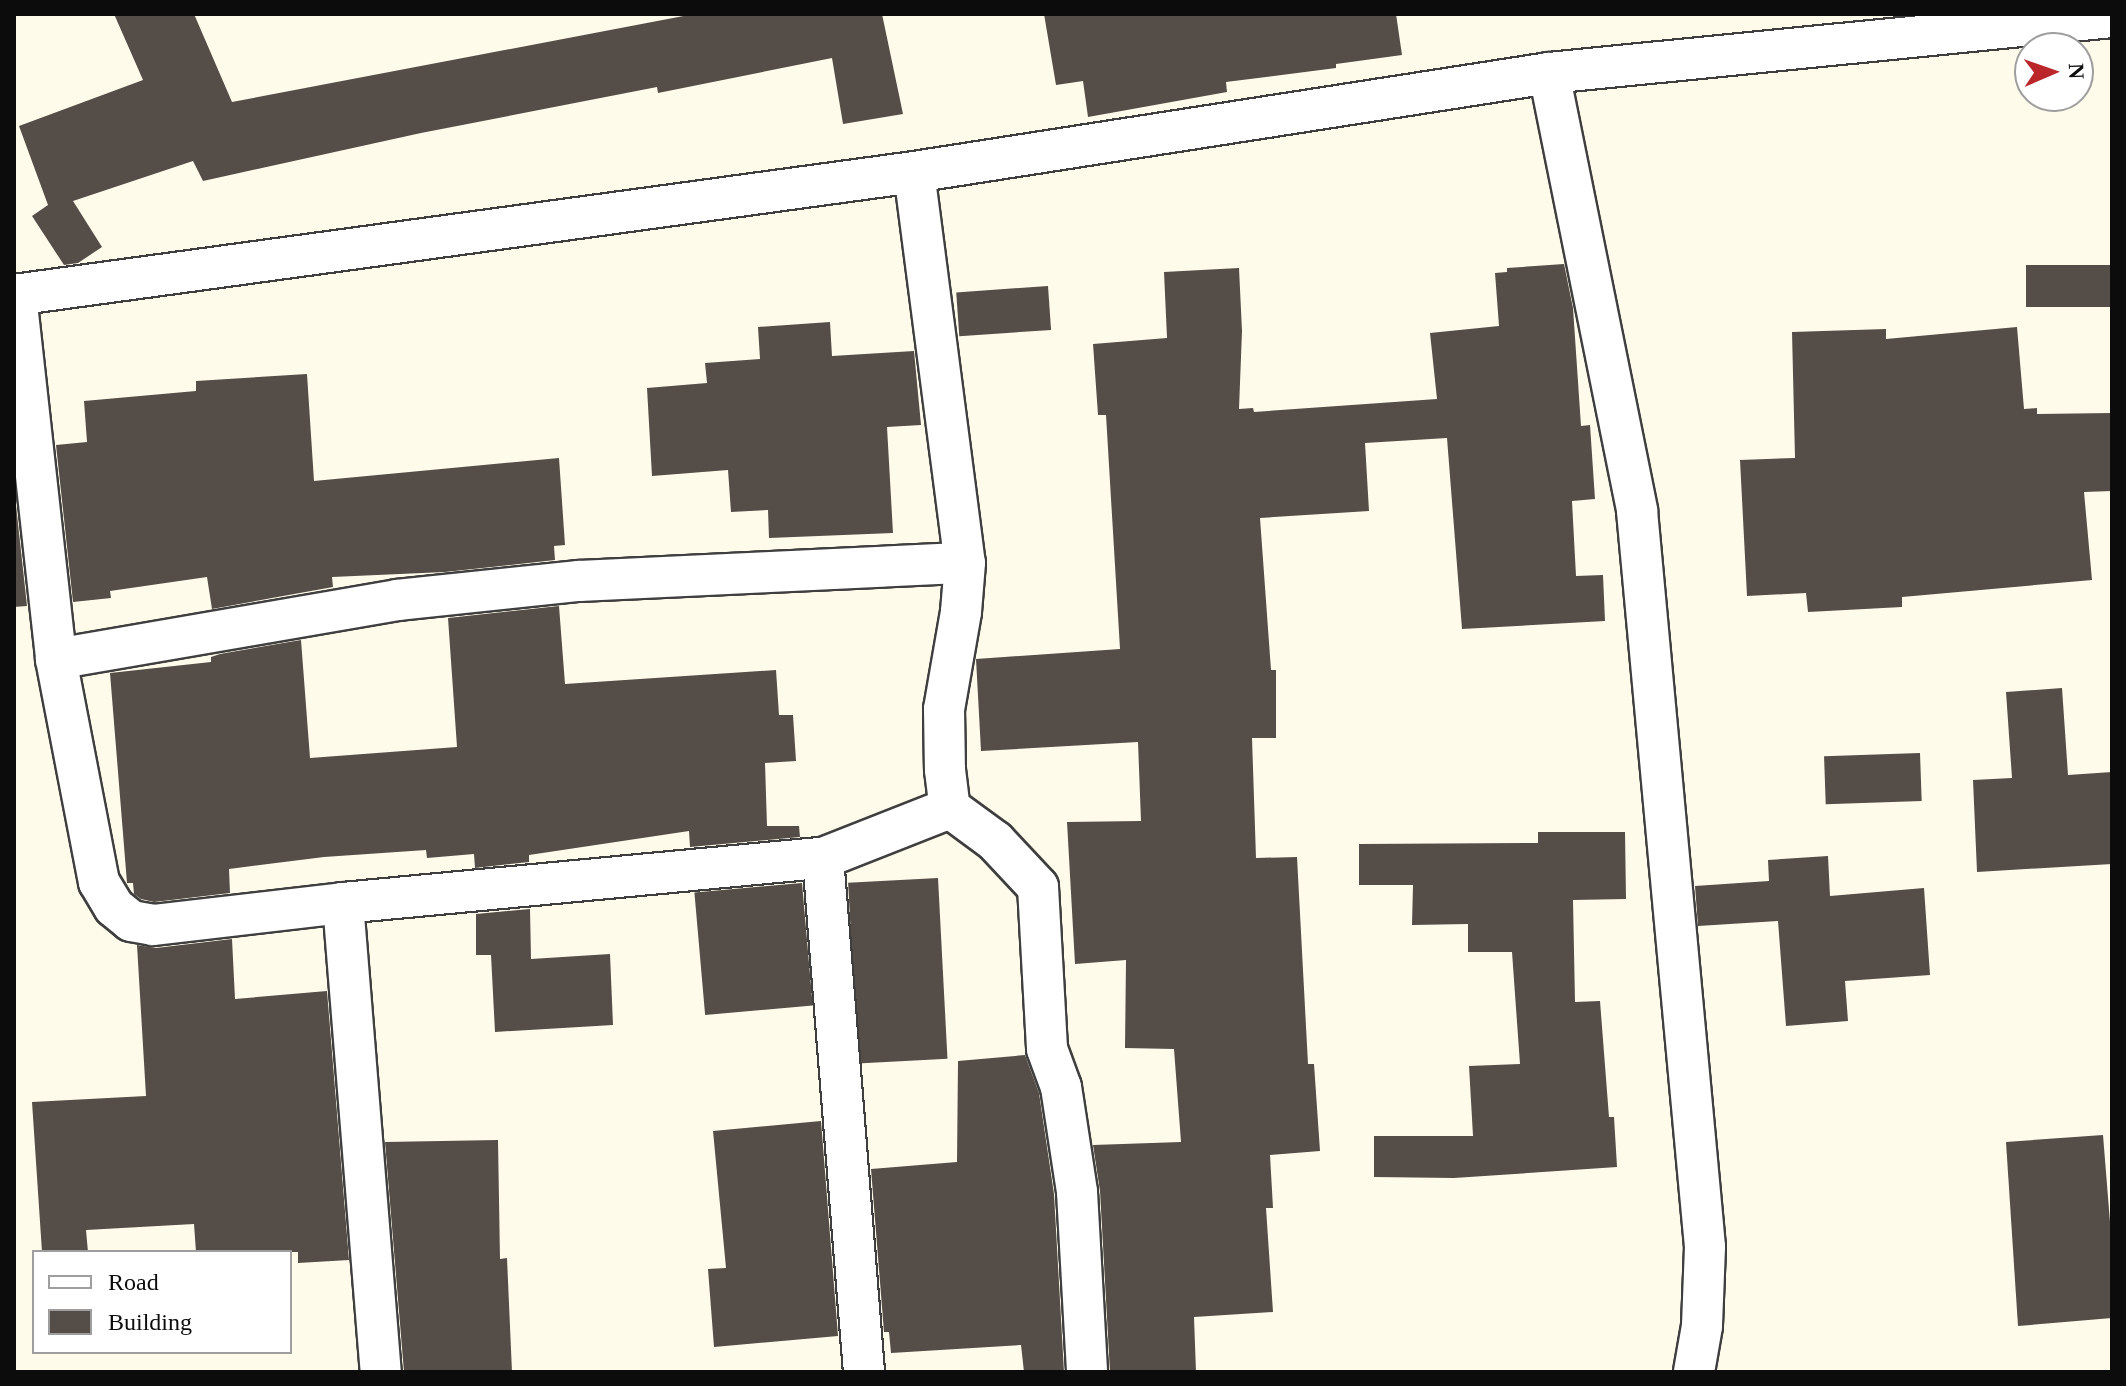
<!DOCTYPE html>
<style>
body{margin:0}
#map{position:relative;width:2126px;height:1386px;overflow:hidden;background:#fffbeb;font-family:Georgia,serif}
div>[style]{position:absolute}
.building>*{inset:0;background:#544d48;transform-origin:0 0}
.roads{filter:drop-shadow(2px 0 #3f3f3f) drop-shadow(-2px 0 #3f3f3f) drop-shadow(0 2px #3f3f3f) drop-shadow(0 -2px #3f3f3f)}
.street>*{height:40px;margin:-20px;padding:0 20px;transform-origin:20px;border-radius:20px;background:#fff}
span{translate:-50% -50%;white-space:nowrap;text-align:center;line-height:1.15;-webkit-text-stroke:8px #fff;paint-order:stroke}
.frame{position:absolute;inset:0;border:16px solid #0c0c0c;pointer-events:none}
.legend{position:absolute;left:32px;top:1250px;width:260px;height:104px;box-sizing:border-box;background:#fff;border:2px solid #9e9e9e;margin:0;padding:10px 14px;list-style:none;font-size:24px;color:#0c0c0c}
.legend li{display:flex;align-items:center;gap:16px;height:40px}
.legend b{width:40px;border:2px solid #9e9e9e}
.north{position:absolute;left:2014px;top:32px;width:80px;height:80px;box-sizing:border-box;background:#fff;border:2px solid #9e9e9e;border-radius:50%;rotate:88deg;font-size:22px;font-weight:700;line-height:32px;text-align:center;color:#0c0c0c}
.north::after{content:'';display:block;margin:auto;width:28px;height:36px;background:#ba2629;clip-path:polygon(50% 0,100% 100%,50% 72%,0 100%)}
</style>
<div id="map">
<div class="building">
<i style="clip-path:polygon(114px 14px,194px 14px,232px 102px,694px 14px,882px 14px,903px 114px,843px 124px,832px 58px,658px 93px,657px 87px,421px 133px,203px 181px,193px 161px,73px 201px,102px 247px,78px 263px,64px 265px,32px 216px,48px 205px,19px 126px,143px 80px)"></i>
<i style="clip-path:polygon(1044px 14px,1396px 14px,1402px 55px,1336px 64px,1336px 68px,1226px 82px,1227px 92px,1088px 117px,1083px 81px,1056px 85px)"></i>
<i style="clip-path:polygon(1564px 264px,1573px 308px,1581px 426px,1590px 425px,1595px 499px,1572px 501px,1576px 576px,1603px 575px,1605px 621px,1462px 629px,1447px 438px,1365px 443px,1369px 511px,1260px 518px,1271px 670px,1276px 670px,1276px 738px,1252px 738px,1256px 858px,1297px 857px,1308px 1064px,1314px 1064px,1320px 1151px,1270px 1155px,1273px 1208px,1266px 1208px,1273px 1312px,1194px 1317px,1196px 1372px,1110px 1372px,1100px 1191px,1093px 1145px,1181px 1142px,1174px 1049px,1125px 1048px,1126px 960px,1075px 964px,1067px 822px,1141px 821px,1138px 742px,981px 751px,976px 659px,1120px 649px,1106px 415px,1098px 415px,1093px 344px,1167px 338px,1164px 272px,1239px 268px,1242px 331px,1239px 409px,1253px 408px,1254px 412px,1437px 399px,1430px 333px,1499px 326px,1495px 273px,1507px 272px,1507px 268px)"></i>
<i style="left:2112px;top:265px;width:42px;height:86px;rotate:90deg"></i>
<i style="left:1048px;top:286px;width:44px;height:92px;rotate:86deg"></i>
<i style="clip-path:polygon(830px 322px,832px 356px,914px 351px,921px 425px,887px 427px,893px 533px,769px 538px,768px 510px,731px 512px,728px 470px,652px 476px,647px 388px,707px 383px,705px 363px,760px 359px,758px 327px)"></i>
<i style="clip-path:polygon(2017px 327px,2024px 409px,2037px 408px,2037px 414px,2112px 413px,2112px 491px,2084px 492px,2092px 580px,1902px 597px,1902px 607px,1808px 612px,1806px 593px,1747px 596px,1740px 460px,1795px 458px,1792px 332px,1886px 329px,1886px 339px)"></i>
<i style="clip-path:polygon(307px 374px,314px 481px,559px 458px,565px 545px,554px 546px,555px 560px,445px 572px,332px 577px,333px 587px,212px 609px,207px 577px,110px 591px,111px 598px,73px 602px,56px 445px,87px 442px,84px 401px,196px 391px,196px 381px)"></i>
<i style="clip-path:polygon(14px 487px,27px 606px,14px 607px)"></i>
<i style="clip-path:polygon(559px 606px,565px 684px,776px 670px,779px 715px,793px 715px,796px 761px,765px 763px,767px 826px,799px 826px,800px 837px,690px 847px,689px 831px,529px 855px,529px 862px,475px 868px,474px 854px,427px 858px,426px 850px,324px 857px,229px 869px,230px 893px,154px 902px,141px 899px,134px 894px,133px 883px,127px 883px,110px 673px,211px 662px,211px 657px,220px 654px,301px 640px,310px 758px,457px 747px,448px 618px)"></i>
<i style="clip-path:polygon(2062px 688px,2068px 775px,2112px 772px,2112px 864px,1977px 872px,1973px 780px,2012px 778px,2006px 692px)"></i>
<i style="left:1920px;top:753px;width:48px;height:96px;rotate:88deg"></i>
<i style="clip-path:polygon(1538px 832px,1625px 832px,1626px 899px,1573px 900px,1575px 1002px,1600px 1001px,1609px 1117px,1614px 1117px,1617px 1167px,1454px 1178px,1374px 1177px,1374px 1136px,1473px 1136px,1469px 1066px,1520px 1064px,1512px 952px,1468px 952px,1468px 924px,1412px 925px,1413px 885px,1359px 885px,1359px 844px,1538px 843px)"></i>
<i style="clip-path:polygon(1828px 856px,1830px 896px,1924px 888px,1930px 975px,1845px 981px,1848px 1021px,1786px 1026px,1778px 921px,1698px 926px,1695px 886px,1769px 881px,1768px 860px)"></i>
<i style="left:938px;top:878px;width:181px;height:90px;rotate:87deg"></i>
<i style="left:802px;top:883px;width:123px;height:108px;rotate:85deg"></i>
<i style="clip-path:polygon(530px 909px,531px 959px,610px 954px,613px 1025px,495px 1032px,491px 955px,476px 955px,476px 914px)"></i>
<i style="clip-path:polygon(232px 939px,235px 999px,327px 991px,349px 1260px,298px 1263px,298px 1252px,196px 1252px,194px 1224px,86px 1230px,88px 1252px,42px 1252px,32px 1102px,146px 1096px,137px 945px,156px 948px)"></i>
<i style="clip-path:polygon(1025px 1055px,1039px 1093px,1054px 1194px,1064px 1372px,1024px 1372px,1021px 1345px,891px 1353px,889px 1332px,884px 1332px,871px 1169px,957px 1162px,958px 1061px)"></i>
<i style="clip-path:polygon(821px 1121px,838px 1336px,714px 1347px,708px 1269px,726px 1268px,713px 1131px)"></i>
<i style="clip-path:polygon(2103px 1135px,2112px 1247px,2112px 1318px,2018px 1326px,2006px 1142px)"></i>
<i style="clip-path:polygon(498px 1140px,500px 1259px,507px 1258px,512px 1372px,404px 1372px,385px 1142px)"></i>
</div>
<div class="roads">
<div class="street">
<i style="left:1549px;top:73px;width:447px;rotate:78.6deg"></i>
<i style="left:1637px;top:511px;width:739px;rotate:84.72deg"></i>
<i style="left:1705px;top:1247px;width:79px;rotate:92.2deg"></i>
<i style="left:1702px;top:1326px;width:47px;rotate:99.9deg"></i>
<i style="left:914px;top:172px;width:394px;rotate:82.6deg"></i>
<i style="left:965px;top:563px;width:49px;rotate:94.7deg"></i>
<i style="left:961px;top:612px;width:98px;rotate:99.9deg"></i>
<i style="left:944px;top:709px;width:61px;rotate:89.1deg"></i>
<i style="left:945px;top:770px;width:38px;rotate:83deg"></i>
<i style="left:950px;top:808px;width:56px;rotate:36.3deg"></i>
<i style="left:995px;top:841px;width:63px;rotate:46.9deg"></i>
<i style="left:1038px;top:887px;width:162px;rotate:86.8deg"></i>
<i style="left:1047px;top:1049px;width:40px;rotate:69.8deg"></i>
<i style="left:1061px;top:1087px;width:106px;rotate:81.3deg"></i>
<i style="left:1077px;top:1192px;width:180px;rotate:86.8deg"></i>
<i style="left:14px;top:295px;width:908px;rotate:-7.78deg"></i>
<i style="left:914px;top:172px;width:643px;rotate:-8.86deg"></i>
<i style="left:1549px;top:73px;width:566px;rotate:-5.68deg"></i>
<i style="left:16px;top:295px;width:366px;rotate:83.7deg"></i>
<i style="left:56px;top:659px;width:346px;rotate:-9.8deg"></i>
<i style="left:397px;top:600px;width:183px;rotate:-6deg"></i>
<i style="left:579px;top:581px;width:386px;rotate:-2.7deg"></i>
<i style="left:56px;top:659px;width:227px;rotate:79.1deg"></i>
<i style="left:99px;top:882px;width:29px;rotate:59deg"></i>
<i style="left:114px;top:907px;width:22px;rotate:39deg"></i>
<i style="left:131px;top:921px;width:22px;rotate:10deg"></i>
<i style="left:153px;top:925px;width:191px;rotate:-6.6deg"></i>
<i style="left:343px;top:903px;width:482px;rotate:-5.4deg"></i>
<i style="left:823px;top:858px;width:136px;rotate:-21.5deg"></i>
<i style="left:823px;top:858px;width:516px;rotate:85.44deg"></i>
<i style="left:343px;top:903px;width:471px;rotate:85.4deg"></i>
</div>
</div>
<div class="frame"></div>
<ul class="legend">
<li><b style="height:10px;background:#fff"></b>Road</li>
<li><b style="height:22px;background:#544d48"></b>Building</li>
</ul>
<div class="north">N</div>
</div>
